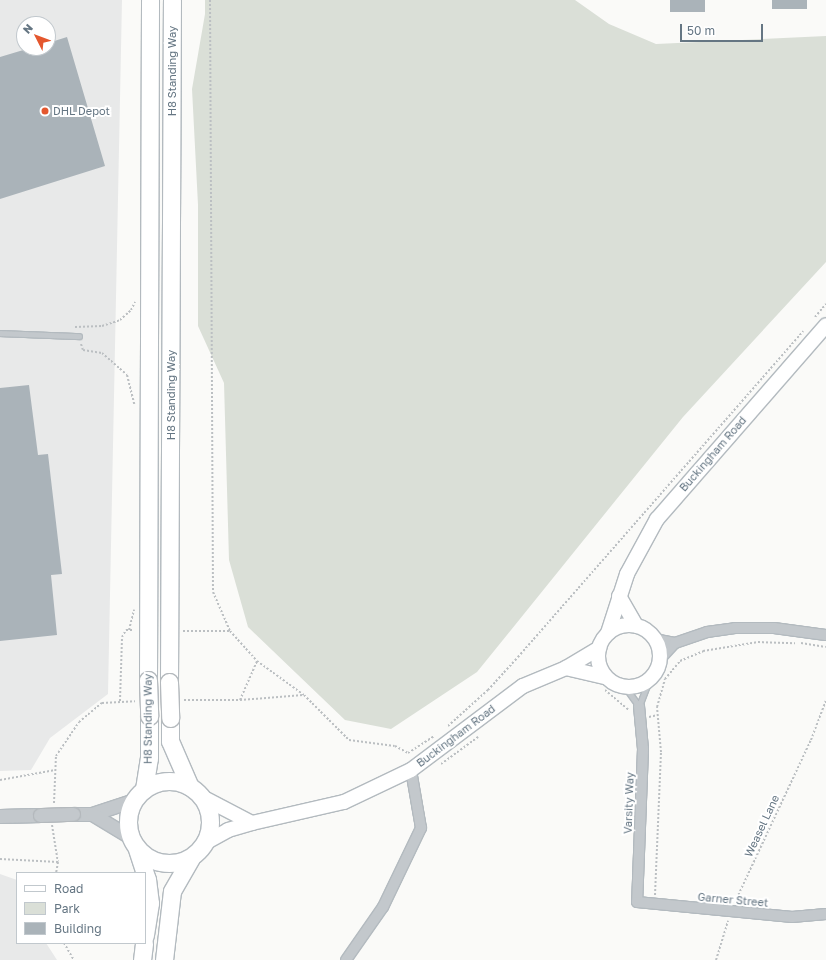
<!DOCTYPE html>
<style>
body{margin:0}
#map{position:relative;width:826px;height:960px;overflow:hidden;background:#fafaf8;font-family:"Golos Text",sans-serif}
div>[style]{position:absolute}
.built>*{inset:0;background:#e8e9e9}
.green>*{inset:0;background:#dadfd7}
.building>*{inset:0;background:#aab3b9;transform-origin:0 0}
.path>*{height:2px;margin-top:-1px;transform-origin:0;background:repeating-linear-gradient(90deg,#bbbfc2 0 2px,transparent 0 4px)}
.roads{filter:drop-shadow(1px 0 #b3babf) drop-shadow(-1px 0 #b3babf) drop-shadow(0 1px #b3babf) drop-shadow(0 -1px #b3babf)}
.service>*{height:5px;margin:-2.5px;padding:0 2.5px;transform-origin:2.5px;border-radius:2.5px;background:#c3c8cc}
.minor>*{height:10px;margin:-5px;padding:0 5px;transform-origin:5px;border-radius:5px;background:#c3c8cc}
.tertiary>*{height:13px;margin:-6.5px;padding:0 6.5px;transform-origin:6.5px;border-radius:6.5px;background:#c3c8cc}
.secondary>*{height:14px;margin:-7px;padding:0 7px;transform-origin:7px;border-radius:7px;background:#fff}
.secondary>.ring{margin:-7px;padding:0;box-sizing:content-box;background:none;border:14px solid #fff;border-radius:50%}
.trunk>*{height:17px;margin:-8.5px;padding:0 8.5px;transform-origin:8.5px;border-radius:8.5px;background:#fff}
.trunk>.ring{margin:-8.5px;padding:0;box-sizing:content-box;background:none;border:17px solid #fff;border-radius:50%}
.bridges{filter:drop-shadow(1px 0 #b4b9bd) drop-shadow(-1px 0 #b4b9bd) drop-shadow(0 1px #b4b9bd) drop-shadow(0 -1px #b4b9bd)}
.tertiary-bridge>*{height:13px;margin:-6.5px;padding:0 6.5px;transform-origin:6.5px;border-radius:6.5px;background:#c3c8cc}
.trunk-bridge>*{height:17px;margin:-8.5px;padding:0 8.5px;transform-origin:8.5px;border-radius:8.5px;background:#fff}
.dots>*{width:11px;height:11px;translate:-50% -50%;box-sizing:border-box;border:2px solid #fff;border-radius:50%}
span{translate:-50% -50%;white-space:nowrap;text-align:center;line-height:1.15;-webkit-text-stroke:4px #fff;paint-order:stroke}
.street-label{font-size:11px;color:#657683}
.poi-label{font-size:11px;color:#657683}
.left{translate:0 -50%;text-align:left}
.legend{position:absolute;left:16px;top:872px;width:130px;height:72px;box-sizing:border-box;background:#fff;border:1px solid #c1c8cd;margin:0;padding:5px 7px;list-style:none;font-size:12px;color:#657683}
.legend li{display:flex;align-items:center;gap:8px;height:20px}
.legend b{width:20px;border:1px solid #c1c8cd}
.north{position:absolute;left:16px;top:16px;width:40px;height:40px;box-sizing:border-box;background:#fff;border:1px solid #c1c8cd;border-radius:50%;rotate:312deg;font-size:11px;font-weight:700;line-height:16px;text-align:center;color:#657683}
.north::after{content:'';display:block;margin:auto;width:14px;height:18px;background:#e4572e;clip-path:polygon(50% 0,100% 100%,50% 72%,0 100%)}
.scale{position:absolute;left:680px;top:24px;width:83px;height:18px;box-sizing:border-box;border:2px solid #657683;border-top:0;padding-left:5px;font-size:12px;line-height:14px;white-space:nowrap;color:#657683;-webkit-text-stroke:3px #fff;paint-order:stroke}
</style>
<div id="map">
<div class="built">
<i style="clip-path:polygon(evenodd,0 0,122px 0,108px 694px,50px 738px,31px 770px,0 771px,0 0,24px 24px,48px 24px,48px 48px,24px 48px,24px 24px)"></i>
<i style="clip-path:polygon(0 874px,17px 880px,17px 943px,46px 943px,57px 960px,0 960px)"></i>
</div>
<div class="green">
<i style="clip-path:polygon(205px 0,575px 0,609px 24px,656px 44px,826px 36px,826px 262px,683px 417px,477px 672px,391px 729px,345px 720px,248px 627px,229px 560px,224px 383px,198px 326px,198px 205px,192px 89px,205px 14px)"></i>
</div>
<div class="building">
<i style="left:670px;top:0;width:35px;height:12px"></i>
<i style="left:772px;top:0;width:35px;height:9px"></i>
<i style="clip-path:polygon(67px 37px,105px 166px,0 199px,0 57px,30px 48px,48px 48px,48px 43px)"></i>
<i style="clip-path:polygon(29px 385px,38px 455px,48px 454px,62px 574px,51px 575px,57px 635px,0 641px,0 388px)"></i>
</div>
<div class="path">
<i style="left:210px;top:0;width:592px;rotate:89.71deg"></i>
<i style="left:213px;top:592px;width:43px;rotate:66.4deg"></i>
<i style="left:230px;top:631px;width:40px;rotate:48deg"></i>
<i style="left:257px;top:661px;width:58px;rotate:35.9deg"></i>
<i style="left:304px;top:695px;width:64px;rotate:45deg"></i>
<i style="left:349px;top:740px;width:46px;rotate:7.4deg"></i>
<i style="left:395px;top:746px;width:15px;rotate:28deg"></i>
<i style="left:408px;top:753px;width:31px;rotate:-33deg"></i>
<i style="left:815px;top:317px;width:17px;rotate:-50deg"></i>
<i style="left:75px;top:327px;width:27px;rotate:-2deg"></i>
<i style="left:102px;top:326px;width:19px;rotate:-18deg"></i>
<i style="left:120px;top:320px;width:15px;rotate:-42deg"></i>
<i style="left:131px;top:310px;width:9px;rotate:-63deg"></i>
<i style="left:81px;top:344px;width:6px;rotate:72deg"></i>
<i style="left:83px;top:350px;width:19px;rotate:9deg"></i>
<i style="left:102px;top:353px;width:33px;rotate:41deg"></i>
<i style="left:127px;top:375px;width:30px;rotate:76deg"></i>
<i style="left:129px;top:630px;width:21px;rotate:-76deg"></i>
<i style="left:183px;top:631px;width:47px"></i>
<i style="left:801px;top:643px;width:25px;rotate:9deg"></i>
<i style="left:605px;top:690px;width:31px;rotate:40deg"></i>
<i style="left:184px;top:700px;width:56px"></i>
<i style="left:240px;top:700px;width:43px;rotate:-66.4deg"></i>
<i style="left:240px;top:700px;width:63px;rotate:-4.5deg"></i>
<i style="left:120px;top:701px;width:64px;rotate:-88.2deg"></i>
<i style="left:122px;top:637px;width:8px;rotate:-60deg"></i>
<i style="left:126px;top:630px;width:8px"></i>
<i style="left:649px;top:717px;width:9px;rotate:-13deg"></i>
<i style="left:448px;top:726px;width:54px;rotate:-42deg"></i>
<i style="left:488px;top:690px;width:45px;rotate:-47.7deg"></i>
<i style="left:518px;top:657px;width:433px;rotate:-48.8deg"></i>
<i style="left:441px;top:764px;width:46px;rotate:-36.1deg"></i>
<i style="left:0;top:780px;width:56px;rotate:-10.3deg"></i>
<i style="left:54px;top:803px;width:47px;rotate:-87.6deg"></i>
<i style="left:56px;top:756px;width:41px;rotate:-55.9deg"></i>
<i style="left:79px;top:722px;width:30px;rotate:-40deg"></i>
<i style="left:102px;top:703px;width:33px;rotate:-3deg"></i>
<i style="left:52px;top:825px;width:37px;rotate:81deg"></i>
<i style="left:58px;top:862px;width:11px;rotate:100deg"></i>
<i style="left:0;top:859px;width:58px;rotate:3deg"></i>
<i style="left:655px;top:895px;width:143px;rotate:-87.6deg"></i>
<i style="left:661px;top:752px;width:45px;rotate:-95.1deg"></i>
<i style="left:657px;top:707px;width:29px;rotate:-74deg"></i>
<i style="left:665px;top:679px;width:23px;rotate:-50deg"></i>
<i style="left:680px;top:661px;width:25px;rotate:-23deg"></i>
<i style="left:703px;top:651px;width:56px;rotate:-9.3deg"></i>
<i style="left:758px;top:642px;width:37px;rotate:2deg"></i>
<i style="left:735px;top:902px;width:179px;rotate:-64.9deg"></i>
<i style="left:811px;top:740px;width:43px;rotate:-69.4deg"></i>
<i style="left:64px;top:943px;width:20px;rotate:60deg"></i>
<i style="left:716px;top:960px;width:41px;rotate:-72.9deg"></i>
</div>
<div class="roads">
<div class="service">
<i style="left:0;top:333px;width:79px;rotate:2.2deg"></i>
<i style="left:625px;top:687px;width:24px;rotate:54deg"></i>
<i style="left:639px;top:706px;width:28px;rotate:-69deg"></i>
</div>
<div class="minor">
<i style="left:654px;top:639px;width:21px;rotate:11deg"></i>
<i style="left:659px;top:660px;width:23px;rotate:-47deg"></i>
<i style="left:675px;top:643px;width:34px;rotate:-19deg"></i>
<i style="left:707px;top:632px;width:28px;rotate:-8deg"></i>
<i style="left:735px;top:628px;width:39px"></i>
<i style="left:774px;top:628px;width:52px;rotate:7.7deg"></i>
<i style="left:639px;top:706px;width:43px;rotate:84.7deg"></i>
<i style="left:643px;top:749px;width:153px;rotate:92.2deg"></i>
<i style="left:637px;top:902px;width:156px;rotate:5.5deg"></i>
<i style="left:792px;top:917px;width:34px;rotate:-5deg"></i>
<i style="left:346px;top:960px;width:65px;rotate:-55.1deg"></i>
<i style="left:383px;top:907px;width:88px;rotate:-64.3deg"></i>
<i style="left:421px;top:828px;width:59px;rotate:-99.8deg"></i>
</div>
<div class="tertiary">
<i style="left:73px;top:814px;width:19px"></i>
<i style="left:92px;top:814px;width:44px;rotate:-18.4deg"></i>
<i style="left:92px;top:814px;width:44px;rotate:31.2deg"></i>
<i style="left:0;top:816px;width:40px;rotate:-1.4deg"></i>
</div>
<div class="secondary">
<i style="left:619px;top:596px;width:34px;rotate:60deg"></i>
<i class="ring" style="left:598px;top:625px;width:48px;height:48px"></i>
<i style="left:608px;top:633px;width:62px;rotate:-72.1deg"></i>
<i style="left:627px;top:574px;width:63px;rotate:-61.4deg"></i>
<i style="left:657px;top:519px;width:257px;rotate:-48.9deg"></i>
<i style="left:566px;top:668px;width:40px;rotate:13deg"></i>
<i style="left:202px;top:797px;width:56px;rotate:27.5deg"></i>
<i style="left:205px;top:843px;width:26px;rotate:-29deg"></i>
<i style="left:228px;top:830px;width:25px;rotate:-16deg"></i>
<i style="left:252px;top:823px;width:94px;rotate:-12.9deg"></i>
<i style="left:344px;top:802px;width:74px;rotate:-25.5deg"></i>
<i style="left:411px;top:770px;width:140px;rotate:-36.9deg"></i>
<i style="left:523px;top:686px;width:47px;rotate:-22.7deg"></i>
<i style="left:566px;top:668px;width:39px;rotate:-31deg"></i>
</div>
<div class="trunk">
<i style="left:148px;top:680px;width:680px;rotate:-89.83deg"></i>
<i style="left:169px;top:682px;width:682px;rotate:-89.75deg"></i>
<i style="left:170px;top:718px;width:23px;rotate:90deg"></i>
<i style="left:170px;top:741px;width:50px;rotate:66.5deg"></i>
<i class="ring" style="left:128px;top:781px;width:65px;height:65px"></i>
<i style="left:144px;top:789px;width:31px;rotate:-81deg"></i>
<i style="left:149px;top:758px;width:42px;rotate:-90deg"></i>
<i style="left:137px;top:849px;width:32px;rotate:72deg"></i>
<i style="left:147px;top:879px;width:24px;rotate:83deg"></i>
<i style="left:150px;top:903px;width:33px;rotate:99deg"></i>
<i style="left:142px;top:960px;width:17px;rotate:-83deg"></i>
<i style="left:164px;top:960px;width:69px;rotate:-83.4deg"></i>
<i style="left:172px;top:891px;width:38px;rotate:-60deg"></i>
</div>
</div>
<div class="bridges">
<div class="tertiary-bridge">
<i style="left:40px;top:815px;width:33px;rotate:-2deg"></i>
</div>
<div class="trunk-bridge">
<i style="left:148px;top:680px;width:36px;rotate:88deg"></i>
<i style="left:169px;top:682px;width:36px;rotate:88deg"></i>
</div>
</div>
<div class="dots">
<i style="left:45px;top:111px;background:#e4572e"></i>
</div>
<div class="street-label">
<span style="left:172px;top:71px;rotate:-90deg">H8 Standing Way</span>
<span style="left:171px;top:395px;rotate:-90deg">H8 Standing Way</span>
<span style="left:713px;top:454px;rotate:-49deg">Buckingham Road</span>
<span style="left:148px;top:719px;rotate:-90deg">H8 Standing Way</span>
<span style="left:456px;top:736px;rotate:-37deg">Buckingham Road</span>
<span style="left:629px;top:803px;rotate:-88deg">Varsity Way</span>
<span style="left:762px;top:826px;rotate:-65deg">Weasel Lane</span>
<span style="left:733px;top:900px;rotate:5deg">Garner Street</span>
</div>
<div class="poi-label">
<span class="left" style="left:53px;top:111px">DHL Depot</span>
</div>
<ul class="legend">
<li><b style="height:5px;background:#fff"></b>Road</li>
<li><b style="height:11px;background:#dadfd7"></b>Park</li>
<li><b style="height:11px;background:#aab3b9"></b>Building</li>
</ul>
<div class="north">N</div>
<div class="scale">50 m</div>
</div>
